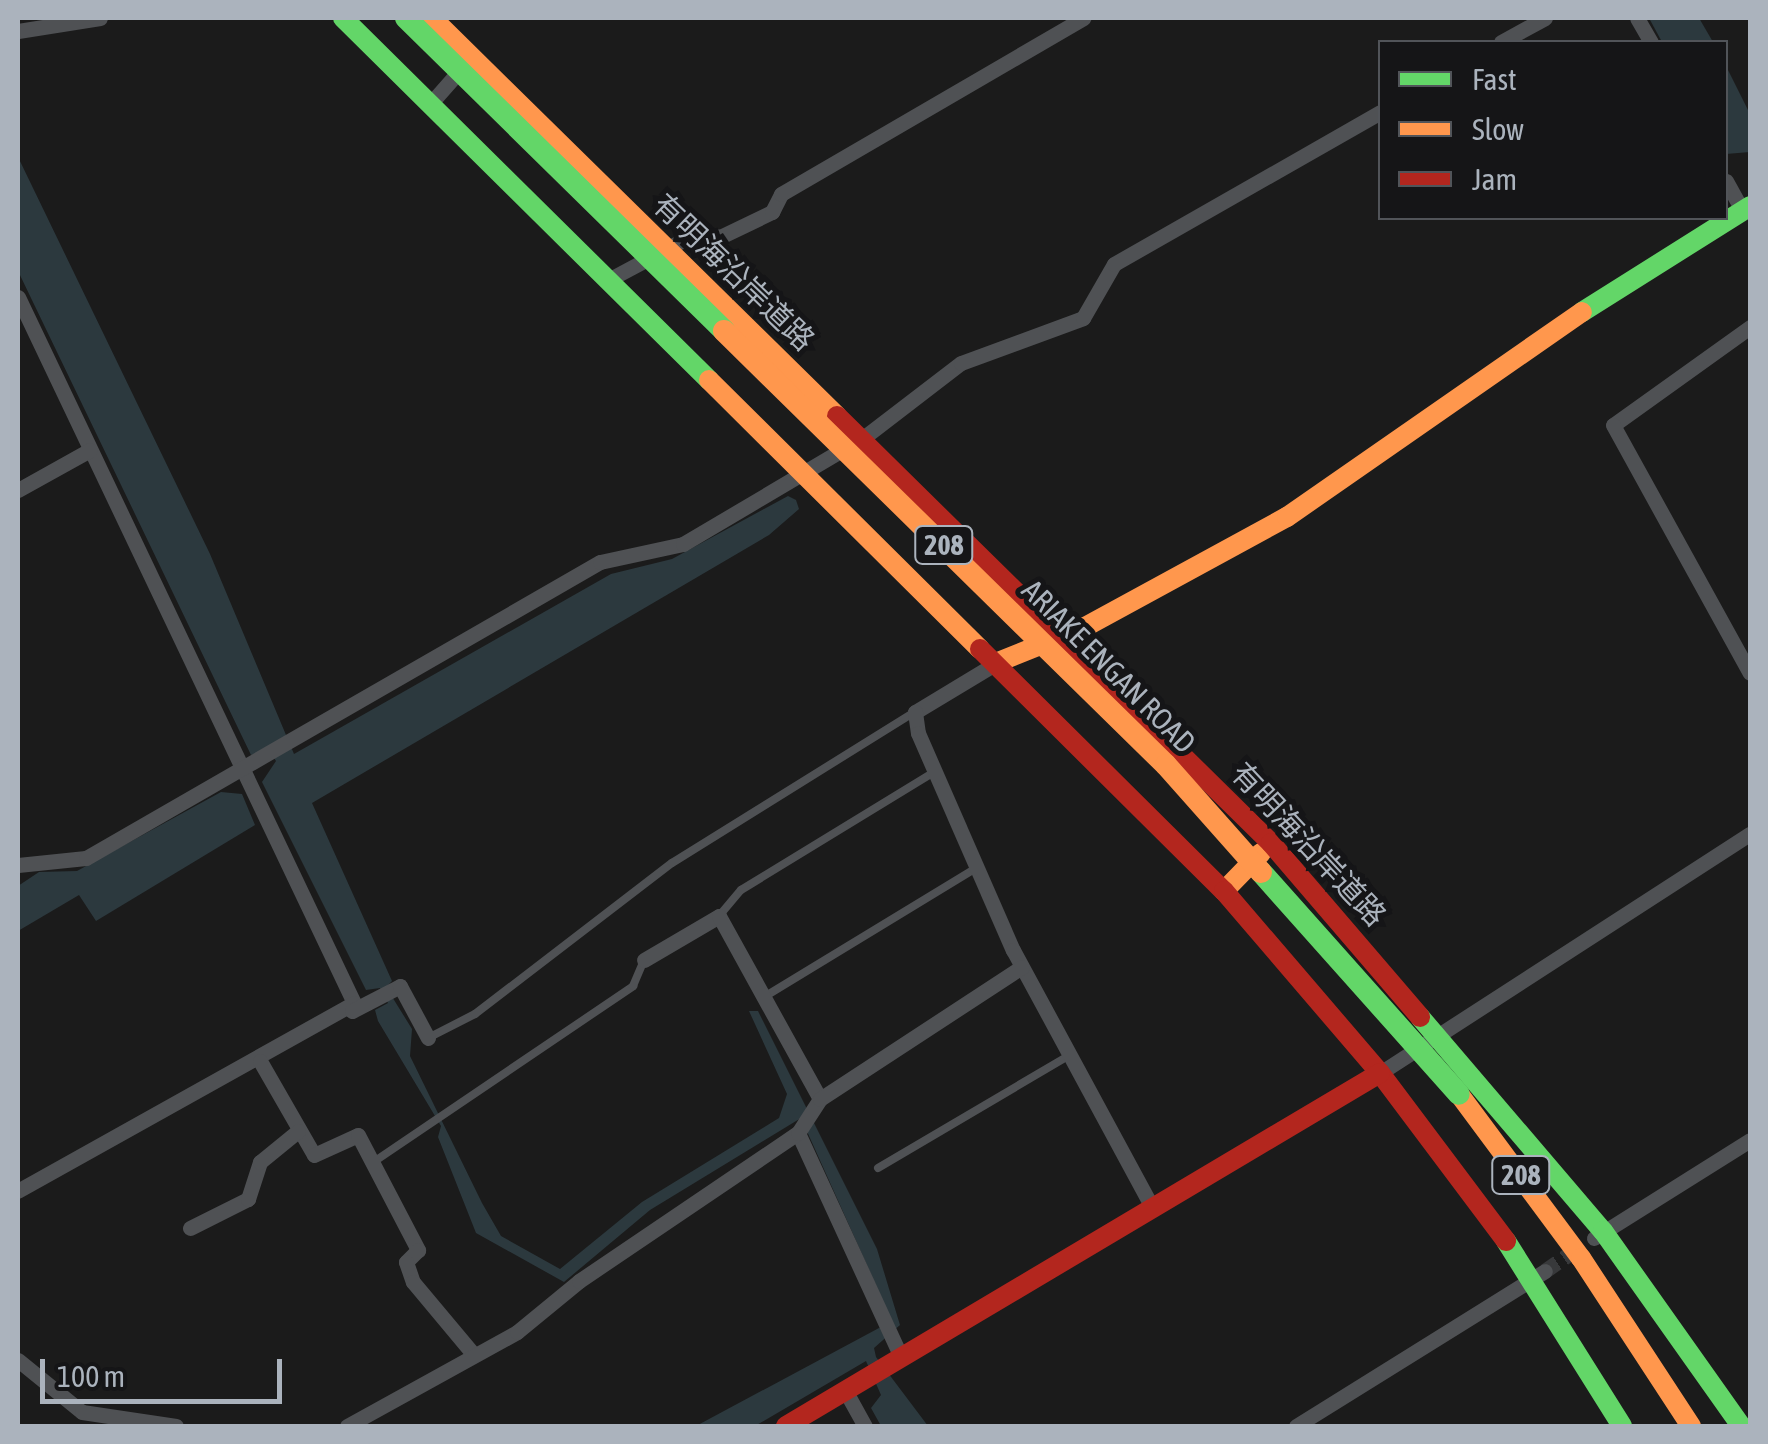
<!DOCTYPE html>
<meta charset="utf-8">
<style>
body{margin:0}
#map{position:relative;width:1768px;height:1444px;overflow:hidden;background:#1b1b1b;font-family:"Asap Condensed","Noto Sans JP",sans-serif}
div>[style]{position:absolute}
.water>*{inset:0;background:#2c393e}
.street-tunnel>*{height:15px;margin-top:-7.5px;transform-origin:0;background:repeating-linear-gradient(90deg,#38393b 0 15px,transparent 0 23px)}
.lane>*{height:8px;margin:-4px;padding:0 4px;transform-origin:4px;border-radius:4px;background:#4f5154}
.street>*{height:15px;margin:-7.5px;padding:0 7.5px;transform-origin:7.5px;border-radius:7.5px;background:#4f5154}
.fast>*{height:20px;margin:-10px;padding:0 10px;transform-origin:10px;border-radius:10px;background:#63d668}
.slow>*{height:20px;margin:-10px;padding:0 10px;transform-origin:10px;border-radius:10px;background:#ff974d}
.jam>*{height:20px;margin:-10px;padding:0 10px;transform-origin:10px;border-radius:10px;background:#b3261e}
.fast-bridge>*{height:22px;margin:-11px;padding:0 11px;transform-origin:11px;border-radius:11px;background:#63d668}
.slow-bridge>*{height:22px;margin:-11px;padding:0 11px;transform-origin:11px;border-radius:11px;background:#ff974d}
span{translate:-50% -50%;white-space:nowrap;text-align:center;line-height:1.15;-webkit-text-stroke:10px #151517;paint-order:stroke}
.shield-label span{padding:2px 8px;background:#151517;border:2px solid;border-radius:8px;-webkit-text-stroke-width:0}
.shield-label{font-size:28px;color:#abb3bd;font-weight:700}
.street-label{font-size:30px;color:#abb3bd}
.frame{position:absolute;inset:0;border:20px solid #abb3bd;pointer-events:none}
.legend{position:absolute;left:1378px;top:40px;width:350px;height:180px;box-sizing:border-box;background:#151517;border:2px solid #515459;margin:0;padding:12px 18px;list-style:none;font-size:30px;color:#abb3bd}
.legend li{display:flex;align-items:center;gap:20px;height:50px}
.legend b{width:50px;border:2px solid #515459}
.scale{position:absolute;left:40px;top:1359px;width:242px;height:45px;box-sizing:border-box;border:5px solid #abb3bd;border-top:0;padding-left:12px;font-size:30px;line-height:35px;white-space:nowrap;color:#abb3bd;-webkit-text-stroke:8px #151517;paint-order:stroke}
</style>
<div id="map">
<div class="water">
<i style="clip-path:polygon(1649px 18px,1699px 18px,1713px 42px,1662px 42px)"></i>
<i style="clip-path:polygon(1726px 66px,1750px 114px,1750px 152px,1726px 154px)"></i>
<i style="clip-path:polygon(18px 157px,210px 554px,294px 754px,611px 574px,672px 559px,788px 496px,796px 500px,799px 509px,769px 535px,312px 803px,392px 981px,386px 987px,412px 1029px,410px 1056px,482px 1203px,501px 1236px,560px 1269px,642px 1202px,779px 1118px,787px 1094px,749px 1011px,758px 1011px,877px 1249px,900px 1325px,874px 1348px,876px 1357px,928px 1426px,881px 1426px,871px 1408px,881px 1395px,866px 1361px,755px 1426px,696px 1426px,892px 1321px,801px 1118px,650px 1210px,564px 1282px,476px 1233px,438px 1137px,441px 1126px,378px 1021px,375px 1010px,388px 1003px,380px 988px,366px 990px,262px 782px,276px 761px,269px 751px,251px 755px,18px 271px)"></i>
<i style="clip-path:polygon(221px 792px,242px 794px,255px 825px,96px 921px,79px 895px,18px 931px,18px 886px,39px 872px,77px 871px)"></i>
</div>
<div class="street-tunnel">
<i style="left:1545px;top:1271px;width:40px;rotate:-34.9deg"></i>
</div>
<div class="lane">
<i style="left:719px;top:916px;width:34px;rotate:-50deg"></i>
<i style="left:741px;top:890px;width:228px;rotate:-31.4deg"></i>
<i style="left:764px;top:997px;width:250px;rotate:-31.3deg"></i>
<i style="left:428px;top:1038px;width:53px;rotate:-27.1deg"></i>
<i style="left:475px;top:1014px;width:248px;rotate:-37.5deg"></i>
<i style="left:672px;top:863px;width:286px;rotate:-31.9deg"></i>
<i style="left:375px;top:1161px;width:312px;rotate:-34.1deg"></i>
<i style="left:633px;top:986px;width:28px;rotate:-67deg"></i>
<i style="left:878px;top:1168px;width:221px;rotate:-30.5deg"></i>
</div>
<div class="street">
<i style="left:1637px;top:18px;width:28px;rotate:60deg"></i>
<i style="left:18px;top:31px;width:83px;rotate:-9deg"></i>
<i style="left:1501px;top:42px;width:50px;rotate:-28.6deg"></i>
<i style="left:431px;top:103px;width:45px;rotate:-48.6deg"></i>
<i style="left:1726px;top:181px;width:35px;rotate:61deg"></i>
<i style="left:610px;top:279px;width:100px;rotate:-28.1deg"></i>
<i style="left:698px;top:232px;width:23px;rotate:13deg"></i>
<i style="left:720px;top:237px;width:58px;rotate:-25.7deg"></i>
<i style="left:772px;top:212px;width:20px;rotate:-63deg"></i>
<i style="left:781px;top:194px;width:350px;rotate:-30.2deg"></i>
<i style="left:18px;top:297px;width:782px;rotate:64.55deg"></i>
<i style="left:354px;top:1003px;width:385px;rotate:150.8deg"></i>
<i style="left:1750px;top:327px;width:168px;rotate:144.4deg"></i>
<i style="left:1613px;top:425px;width:283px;rotate:61.1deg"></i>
<i style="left:18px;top:490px;width:82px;rotate:-29.1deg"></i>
<i style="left:998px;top:662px;width:97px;rotate:148.9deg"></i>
<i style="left:915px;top:712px;width:21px;rotate:82deg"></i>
<i style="left:918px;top:733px;width:237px;rotate:66.4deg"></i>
<i style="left:1013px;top:950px;width:294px;rotate:61.6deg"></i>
<i style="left:18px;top:865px;width:68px;rotate:-5.9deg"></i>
<i style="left:86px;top:858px;width:593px;rotate:-29.94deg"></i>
<i style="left:600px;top:562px;width:85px;rotate:-12.2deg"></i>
<i style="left:683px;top:544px;width:214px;rotate:-30.6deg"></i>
<i style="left:867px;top:435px;width:118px;rotate:-37.5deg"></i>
<i style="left:961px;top:363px;width:130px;rotate:-20.2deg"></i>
<i style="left:1083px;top:318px;width:62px;rotate:-60.1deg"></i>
<i style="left:1114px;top:264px;width:306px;rotate:-29.7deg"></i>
<i style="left:644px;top:960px;width:87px;rotate:-30.4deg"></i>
<i style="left:719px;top:916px;width:209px;rotate:61.1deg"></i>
<i style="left:352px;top:1011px;width:54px;rotate:-27.5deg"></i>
<i style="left:400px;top:986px;width:59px;rotate:61.7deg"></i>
<i style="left:260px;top:1061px;width:108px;rotate:60.1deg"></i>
<i style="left:314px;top:1155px;width:48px;rotate:-24.4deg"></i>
<i style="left:358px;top:1135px;width:130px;rotate:62.4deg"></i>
<i style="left:418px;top:1250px;width:17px;rotate:135deg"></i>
<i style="left:406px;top:1262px;width:21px;rotate:71deg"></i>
<i style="left:413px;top:1282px;width:95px;rotate:50.1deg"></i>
<i style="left:1380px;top:1073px;width:440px;rotate:-32.9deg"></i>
<i style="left:798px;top:1133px;width:247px;rotate:65.3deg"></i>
<i style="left:190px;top:1228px;width:65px;rotate:-26.6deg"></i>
<i style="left:248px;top:1199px;width:39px;rotate:-72deg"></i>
<i style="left:260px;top:1162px;width:49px;rotate:-39.2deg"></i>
<i style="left:1594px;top:1238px;width:184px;rotate:-32.1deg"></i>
<i style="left:18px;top:1360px;width:82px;rotate:39.1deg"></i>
<i style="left:82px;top:1412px;width:95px;rotate:8.5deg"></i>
<i style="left:846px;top:1392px;width:39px;rotate:61deg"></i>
<i style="left:347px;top:1426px;width:194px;rotate:-28.9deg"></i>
<i style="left:517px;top:1332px;width:80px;rotate:-39.4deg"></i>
<i style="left:579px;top:1281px;width:264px;rotate:-34.1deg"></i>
<i style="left:798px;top:1133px;width:40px;rotate:-57.1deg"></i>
<i style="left:820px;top:1099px;width:241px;rotate:-33.2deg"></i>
<i style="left:1296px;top:1426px;width:293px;rotate:-31.9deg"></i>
</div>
<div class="fast">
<i style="left:343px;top:18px;width:515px;rotate:44.69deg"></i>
<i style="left:1582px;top:312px;width:199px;rotate:-32.2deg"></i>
<i style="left:1420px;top:1017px;width:282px;rotate:49.5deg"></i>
<i style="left:1603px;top:1231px;width:239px;rotate:54.7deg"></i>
<i style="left:1506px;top:1241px;width:218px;rotate:57.9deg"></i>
</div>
<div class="slow">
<i style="left:432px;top:18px;width:568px;rotate:44.5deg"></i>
<i style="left:709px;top:380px;width:382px;rotate:44.8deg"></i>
<i style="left:998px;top:662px;width:94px;rotate:-21.9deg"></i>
<i style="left:1085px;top:627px;width:230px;rotate:-28.6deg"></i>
<i style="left:1287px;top:517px;width:359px;rotate:-34.8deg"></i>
<i style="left:1224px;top:891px;width:53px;rotate:-45.8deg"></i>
<i style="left:1459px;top:1094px;width:204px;rotate:53.4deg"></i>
<i style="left:1581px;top:1258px;width:201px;rotate:56.8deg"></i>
</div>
<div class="jam">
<i style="left:837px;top:416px;width:609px;rotate:44.53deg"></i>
<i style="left:1271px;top:843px;width:229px;rotate:49.4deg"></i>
<i style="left:980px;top:649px;width:344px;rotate:44.8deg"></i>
<i style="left:1224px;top:891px;width:240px;rotate:49.4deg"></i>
<i style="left:1380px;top:1073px;width:210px;rotate:53.1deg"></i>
<i style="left:786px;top:1426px;width:691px;rotate:-30.72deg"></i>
</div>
<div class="fast-bridge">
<i style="left:406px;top:18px;width:446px;rotate:44.5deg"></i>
<i style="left:1261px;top:872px;width:297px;rotate:48.3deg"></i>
</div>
<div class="slow-bridge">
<i style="left:724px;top:331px;width:619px;rotate:44.48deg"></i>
<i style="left:1166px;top:765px;width:143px;rotate:48.4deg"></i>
</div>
<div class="shield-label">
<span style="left:944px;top:545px">208</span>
<span style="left:1521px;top:1175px">208</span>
</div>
<div class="street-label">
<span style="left:734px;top:272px;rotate:44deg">有明海沿岸道路</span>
<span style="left:1109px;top:666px;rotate:45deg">ARIAKE ENGAN ROAD</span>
<span style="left:1309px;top:844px;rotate:47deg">有明海沿岸道路</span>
</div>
<div class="frame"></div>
<ul class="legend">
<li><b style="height:12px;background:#63d668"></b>Fast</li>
<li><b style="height:12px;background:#ff974d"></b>Slow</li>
<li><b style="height:12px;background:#b3261e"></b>Jam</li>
</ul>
<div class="scale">100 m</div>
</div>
